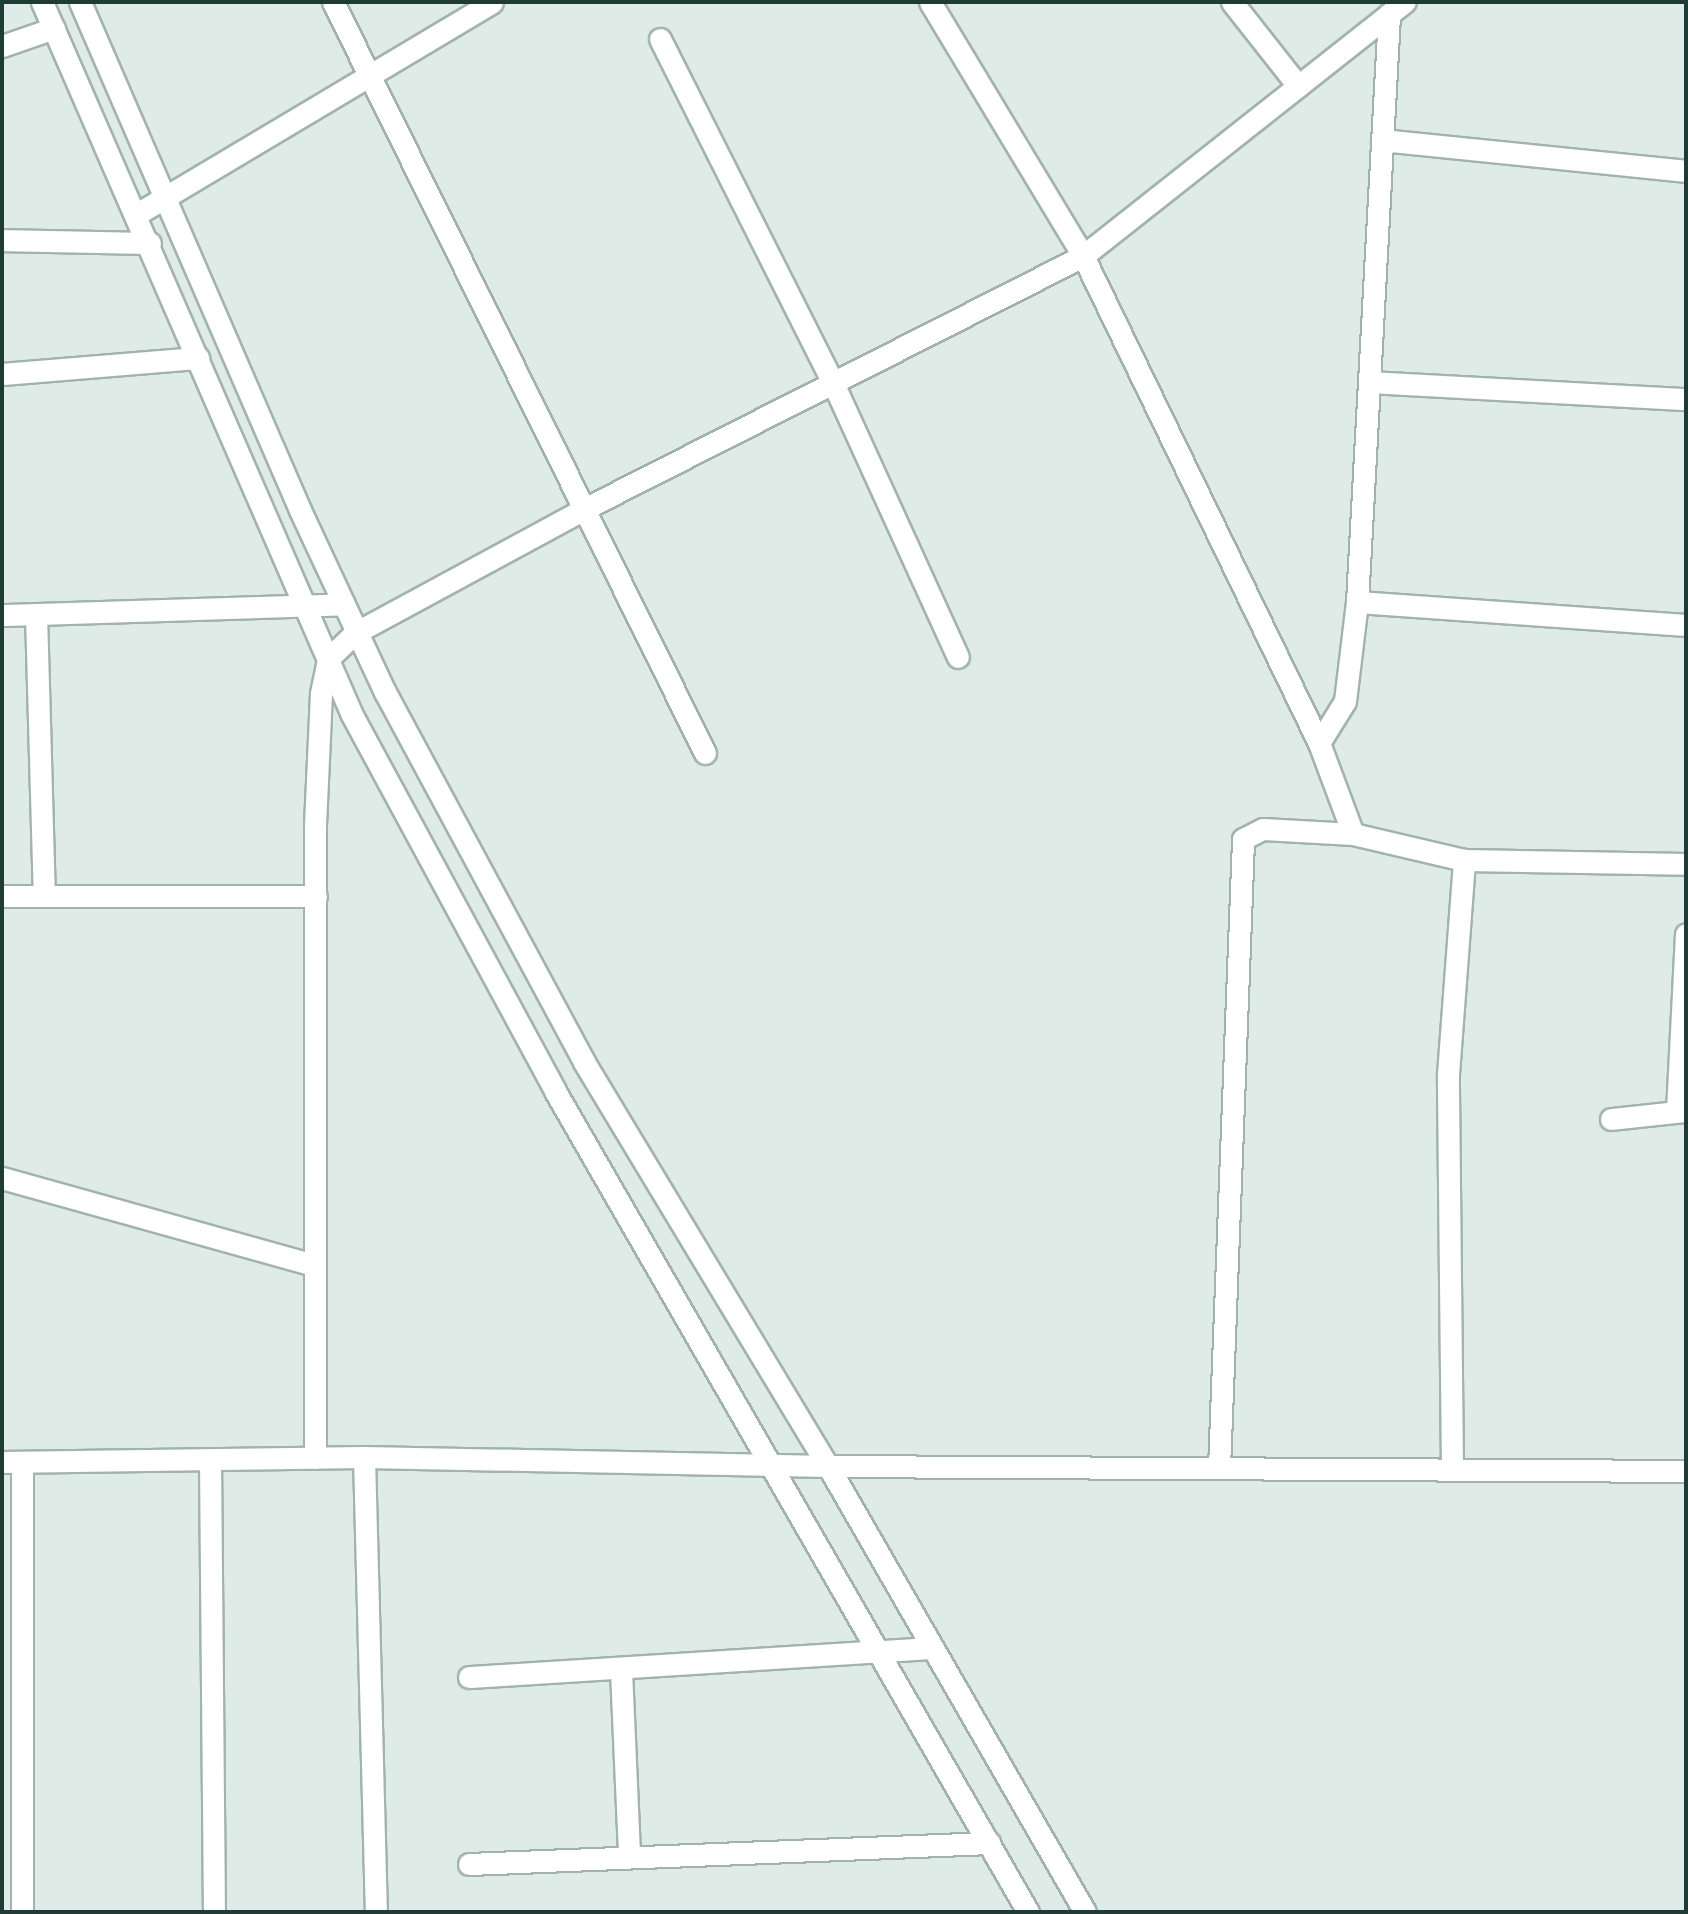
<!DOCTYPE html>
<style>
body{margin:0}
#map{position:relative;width:1688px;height:1914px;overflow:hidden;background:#dfebe6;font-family:Cabin,sans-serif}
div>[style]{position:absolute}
.roads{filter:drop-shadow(2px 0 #a2b3ad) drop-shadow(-2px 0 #a2b3ad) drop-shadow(0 2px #a2b3ad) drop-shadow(0 -2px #a2b3ad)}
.street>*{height:21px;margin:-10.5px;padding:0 10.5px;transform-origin:10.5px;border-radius:10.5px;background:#fff}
.secondary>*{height:21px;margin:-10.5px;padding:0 10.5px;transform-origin:10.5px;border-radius:10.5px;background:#fff}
span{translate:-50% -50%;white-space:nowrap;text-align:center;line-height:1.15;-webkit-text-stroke:7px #eff7f4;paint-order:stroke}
.frame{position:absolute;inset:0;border:4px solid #1f3b35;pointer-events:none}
</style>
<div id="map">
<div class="roads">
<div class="street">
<i style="left:333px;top:2px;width:838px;rotate:63.65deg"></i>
<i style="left:930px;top:2px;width:297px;rotate:58.9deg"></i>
<i style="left:1083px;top:256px;width:541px;rotate:64.15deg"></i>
<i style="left:1319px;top:743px;width:97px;rotate:69.5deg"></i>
<i style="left:1232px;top:2px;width:107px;rotate:51.8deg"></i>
<i style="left:660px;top:39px;width:385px;rotate:63.3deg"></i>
<i style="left:833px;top:383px;width:301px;rotate:65.5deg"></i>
<i style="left:2px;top:46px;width:55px;rotate:-19.1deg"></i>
<i style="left:1382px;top:140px;width:306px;rotate:5.8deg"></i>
<i style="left:137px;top:214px;width:413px;rotate:-30.8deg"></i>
<i style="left:2px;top:240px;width:148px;rotate:1.2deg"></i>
<i style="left:2px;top:374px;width:197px;rotate:-4.7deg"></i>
<i style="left:1370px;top:382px;width:316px;rotate:3.1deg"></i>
<i style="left:1357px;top:602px;width:330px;rotate:4deg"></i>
<i style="left:36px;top:614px;width:281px;rotate:88.4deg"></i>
<i style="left:2px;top:615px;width:342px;rotate:-1.8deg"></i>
<i style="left:1319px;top:743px;width:49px;rotate:-58.2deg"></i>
<i style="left:1345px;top:701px;width:100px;rotate:-83.1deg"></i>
<i style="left:1357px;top:602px;width:589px;rotate:-86.88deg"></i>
<i style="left:2px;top:896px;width:314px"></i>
<i style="left:1677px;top:1111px;width:177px;rotate:-87.1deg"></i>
<i style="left:1611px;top:1119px;width:75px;rotate:-6.1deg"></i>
<i style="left:2px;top:1178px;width:323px;rotate:15.6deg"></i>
<i style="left:364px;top:1457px;width:455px;rotate:88.5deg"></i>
<i style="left:315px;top:1458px;width:633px;rotate:-90deg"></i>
<i style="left:315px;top:825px;width:132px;rotate:-87.4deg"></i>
<i style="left:321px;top:693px;width:35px;rotate:-78deg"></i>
<i style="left:328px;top:659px;width:37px;rotate:-44deg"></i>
<i style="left:355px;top:633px;width:260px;rotate:-28.4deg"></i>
<i style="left:584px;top:509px;width:559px;rotate:-26.89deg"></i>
<i style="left:1083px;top:256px;width:410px;rotate:-38.3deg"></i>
<i style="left:210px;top:1459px;width:453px;rotate:89.5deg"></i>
<i style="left:22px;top:1462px;width:450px;rotate:90deg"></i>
<i style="left:1219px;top:1468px;width:629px;rotate:-87.81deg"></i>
<i style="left:1243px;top:839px;width:22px;rotate:-27deg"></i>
<i style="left:1263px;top:829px;width:90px;rotate:3.2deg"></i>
<i style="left:1353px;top:834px;width:114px;rotate:13.2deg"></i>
<i style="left:1464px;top:860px;width:222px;rotate:1deg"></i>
<i style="left:1452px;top:1470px;width:396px;rotate:-90.6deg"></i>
<i style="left:1448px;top:1074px;width:215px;rotate:-85.7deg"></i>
<i style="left:621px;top:1670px;width:186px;rotate:87.5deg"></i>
<i style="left:469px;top:1677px;width:464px;rotate:-3.6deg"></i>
<i style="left:469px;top:1864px;width:521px;rotate:-2.31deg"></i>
</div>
<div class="secondary">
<i style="left:42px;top:2px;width:777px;rotate:66.5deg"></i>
<i style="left:352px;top:715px;width:427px;rotate:61.6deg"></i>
<i style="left:555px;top:1091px;width:948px;rotate:60.05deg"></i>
<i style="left:80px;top:2px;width:554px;rotate:66.58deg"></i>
<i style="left:300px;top:510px;width:201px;rotate:65deg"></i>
<i style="left:385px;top:692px;width:420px;rotate:61.7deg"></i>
<i style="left:584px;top:1062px;width:472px;rotate:58.9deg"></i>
<i style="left:828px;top:1466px;width:515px;rotate:60.05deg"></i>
<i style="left:2px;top:1462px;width:362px;rotate:-0.8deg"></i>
<i style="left:364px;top:1457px;width:464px;rotate:1.1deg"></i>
<i style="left:828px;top:1466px;width:858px;rotate:0.33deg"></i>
</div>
</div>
<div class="frame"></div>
</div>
